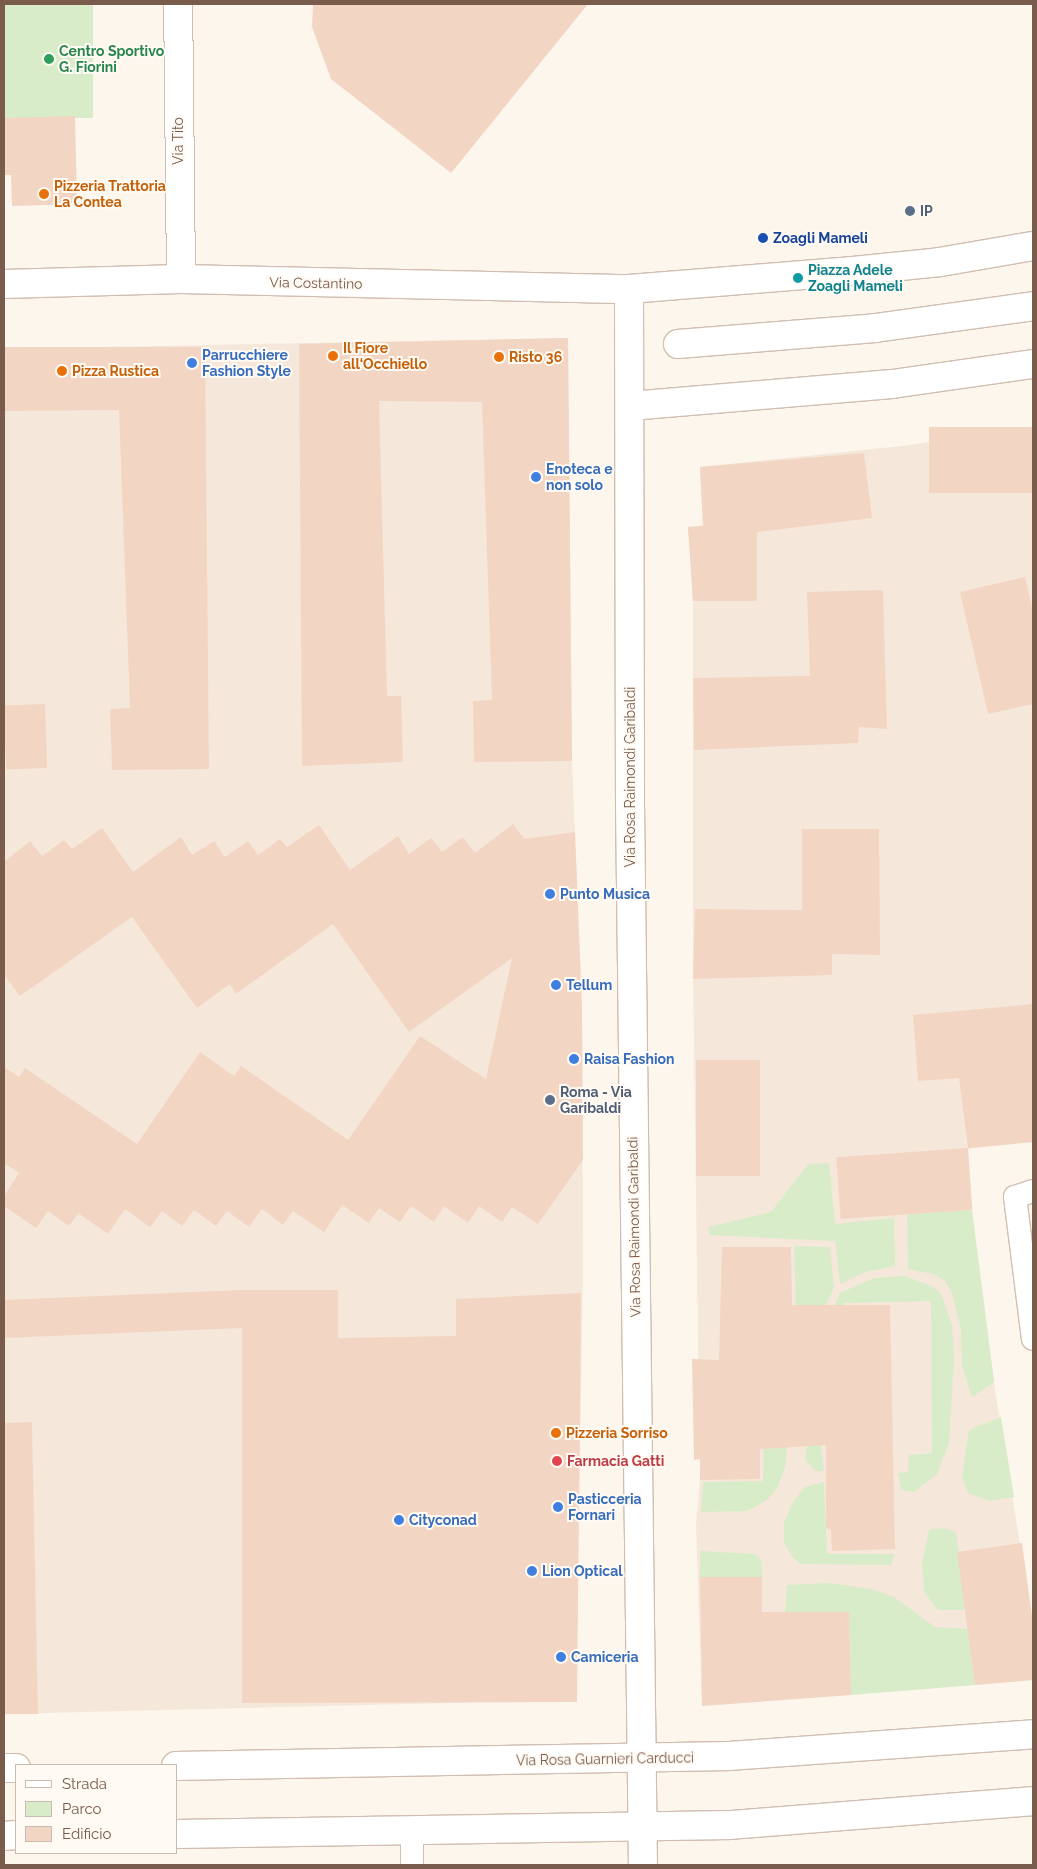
<!DOCTYPE html>
<meta charset="utf-8">
<style>
body{margin:0}
#map{position:relative;width:1037px;height:1869px;overflow:hidden;background:#fdf6ec;font-family:Raleway,sans-serif}
div>[style]{position:absolute}
.residential>*{inset:0;background:#f5e8da}
.green>*{inset:0;background:#d8ecc9;transform-origin:0 0}
.building>*{inset:0;background:#f3d5c3;transform-origin:0 0}
.roads{filter:drop-shadow(1px 0 #d1beb0) drop-shadow(-1px 0 #d1beb0) drop-shadow(0 1px #d1beb0) drop-shadow(0 -1px #d1beb0)}
.service>*{height:22px;margin:-11px;padding:0 11px;transform-origin:11px;border-radius:11px;background:#fff}
.pedestrian>*{height:28px;margin:-14px;padding:0 14px;transform-origin:14px;border-radius:14px;background:#fff}
.minor>*{height:28px;margin:-14px;padding:0 14px;transform-origin:14px;border-radius:14px;background:#fff}
.tertiary>*{height:28px;margin:-14px;padding:0 14px;transform-origin:14px;border-radius:14px;background:#fff}
.dots>*{width:14px;height:14px;translate:-50% -50%;box-sizing:border-box;border:2px solid #fffaf3;border-radius:50%}
span{translate:-50% -50%;white-space:nowrap;text-align:center;line-height:1.15;-webkit-text-stroke:4px #fffaf3;paint-order:stroke}
.leisure-label{font-size:14px;color:#27864d;font-weight:700}
.left{translate:0 -50%;text-align:left}
.street-label{font-size:14px;color:#7a5c4d}
.food-label{font-size:14px;color:#c56008;font-weight:700}
.service-label{font-size:14px;color:#4e5e75;font-weight:700}
.transit-label{font-size:14px;color:#164399;font-weight:700}
.culture-label{font-size:14px;color:#0d838f;font-weight:700}
.shop-label{font-size:14px;color:#366cbe;font-weight:700}
.health-label{font-size:14px;color:#be3a42;font-weight:700}
.frame{position:absolute;inset:0;border:5px solid #7a5c4d;pointer-events:none}
.legend{position:absolute;left:15px;top:1764px;width:162px;height:90px;box-sizing:border-box;background:#fffaf3;border:1px solid #cabbb1;margin:0;padding:6px 9px;list-style:none;font-size:15px;color:#7a5c4d}
.legend li{display:flex;align-items:center;gap:10px;height:25px}
.legend b{width:25px;border:1px solid #cabbb1}
</style>
<div id="map">
<div class="residential">
<i style="clip-path:polygon(568px 338px,572px 761px,582px 1008px,583px 1274px,576px 1702px,528px 1701px,4px 1714px,4px 349px)"></i>
<i style="clip-path:polygon(1033px 427px,1033px 1142px,968px 1149px,972px 1210px,995px 1390px,1033px 1624px,1033px 1680px,702px 1706px,696px 1525px,700px 1480px,693px 979px,693px 601px,688px 527px,703px 525px,700px 467px,902px 446px)"></i>
</div>
<div class="green">
<i style="left:4px;top:4px;width:89px;height:114px"></i>
<i style="clip-path:polygon(829px 1163px,835px 1224px,894px 1218px,895px 1266px,865px 1272px,840px 1284px,835px 1241px,709px 1235px,709px 1227px,771px 1212px,808px 1164px)"></i>
<i style="clip-path:polygon(972px 1210px,994px 1382px,972px 1397px,962px 1366px,961px 1330px,952px 1293px,945px 1281px,933px 1274px,908px 1269px,907px 1214px)"></i>
<i style="clip-path:polygon(794px 1246px,830px 1247px,834px 1288px,825px 1307px,796px 1313px)"></i>
<i style="clip-path:polygon(905px 1276px,934px 1287px,942px 1296px,952px 1325px,954px 1360px,949px 1443px,937px 1474px,914px 1492px,901px 1490px,898px 1473px,908px 1472px,909px 1455px,932px 1453px,931px 1301px,844px 1303px,841px 1348px,831px 1314px,840px 1293px,874px 1278px)"></i>
<i style="clip-path:polygon(1001px 1417px,1014px 1497px,989px 1501px,968px 1493px,962px 1478px,965px 1455px,969px 1430px)"></i>
<i style="clip-path:polygon(764px 1419px,787px 1446px,785px 1468px,777px 1488px,767px 1500px,747px 1511px,701px 1512px,703px 1482px,763px 1481px)"></i>
<i style="clip-path:polygon(819px 1420px,822px 1456px,824px 1471px,815px 1471px,805px 1459px,809px 1430px)"></i>
<i style="clip-path:polygon(824px 1482px,827px 1554px,895px 1554px,891px 1565px,800px 1564px,791px 1555px,784px 1543px,784px 1522px,793px 1502px,805px 1487px)"></i>
<i style="clip-path:polygon(943px 1528px,956px 1532px,965px 1610px,938px 1610px,924px 1592px,922px 1562px,929px 1530px)"></i>
<i style="clip-path:polygon(700px 1551px,755px 1554px,761px 1559px,762px 1577px,700px 1577px)"></i>
<i style="clip-path:polygon(829px 1583px,872px 1589px,894px 1597px,935px 1627px,968px 1629px,975px 1685px,851px 1695px,849px 1613px,785px 1612px,787px 1585px)"></i>
</div>
<div class="building">
<i style="clip-path:polygon(313px 4px,588px 4px,451px 173px,331px 79px,312px 27px)"></i>
<i style="clip-path:polygon(75px 116px,77px 204px,12px 206px,11px 175px,4px 175px,4px 118px)"></i>
<i style="clip-path:polygon(568px 338px,572px 761px,474px 762px,473px 701px,492px 700px,482px 402px,379px 401px,387px 696px,401px 696px,403px 762px,302px 766px,299px 344px)"></i>
<i style="clip-path:polygon(4px 347px,205px 347px,209px 769px,112px 770px,110px 709px,130px 708px,119px 410px,4px 411px)"></i>
<i style="left:1033px;top:427px;width:66px;height:104px;rotate:90deg"></i>
<i style="clip-path:polygon(864px 453px,872px 518px,757px 532px,757px 601px,693px 601px,688px 527px,703px 526px,700px 467px)"></i>
<i style="clip-path:polygon(1025px 577px,1033px 612px,1033px 704px,988px 714px,960px 592px)"></i>
<i style="clip-path:polygon(883px 590px,887px 729px,859px 727px,858px 743px,694px 750px,693px 678px,810px 676px,807px 592px)"></i>
<i style="left:45px;top:704px;width:64px;height:41px;rotate:88deg"></i>
<i style="clip-path:polygon(513px 824px,524px 839px,575px 832px,582px 1008px,583px 1160px,538px 1224px,512px 1207px,502px 1222px,479px 1206px,468px 1223px,444px 1206px,434px 1222px,411px 1206px,400px 1222px,379px 1208px,369px 1223px,342px 1205px,324px 1232px,293px 1211px,283px 1225px,262px 1209px,249px 1227px,227px 1211px,216px 1226px,194px 1210px,182px 1226px,162px 1211px,150px 1227px,125px 1209px,108px 1234px,78px 1213px,69px 1226px,48px 1211px,36px 1228px,4px 1206px,4px 1196px,19px 1173px,4px 1163px,4px 1067px,19px 1077px,25px 1068px,137px 1144px,200px 1052px,234px 1076px,241px 1066px,348px 1140px,420px 1036px,486px 1079px,512px 958px,409px 1032px,333px 924px,236px 994px,230px 984px,197px 1008px,132px 917px,20px 996px,4px 975px,4px 862px,30px 841px,42px 856px,64px 840px,72px 849px,102px 828px,133px 872px,181px 837px,192px 855px,214px 841px,225px 857px,248px 841px,258px 855px,280px 839px,287px 847px,319px 825px,350px 870px,398px 836px,409px 854px,431px 838px,442px 852px,463px 837px,475px 853px)"></i>
<i style="clip-path:polygon(802px 829px,879px 829px,880px 955px,832px 954px,832px 975px,693px 979px,695px 909px,802px 910px)"></i>
<i style="clip-path:polygon(1033px 1004px,1033px 1142px,968px 1148px,959px 1078px,918px 1081px,913px 1015px)"></i>
<i style="left:696px;top:1060px;width:64px;height:116px"></i>
<i style="left:968px;top:1148px;width:62px;height:132px;rotate:86deg"></i>
<i style="clip-path:polygon(722px 1247px,791px 1247px,792px 1305px,890px 1305px,895px 1549px,832px 1551px,831px 1530px,826px 1528px,826px 1445px,760px 1449px,760px 1479px,700px 1480px,700px 1459px,694px 1460px,692px 1359px,719px 1360px)"></i>
<i style="clip-path:polygon(242px 1290px,338px 1290px,338px 1338px,456px 1336px,456px 1299px,581px 1293px,577px 1702px,242px 1703px,242px 1328px,4px 1338px,4px 1300px)"></i>
<i style="clip-path:polygon(32px 1422px,38px 1714px,4px 1714px,4px 1423px)"></i>
<i style="clip-path:polygon(1022px 1543px,1033px 1624px,1033px 1680px,975px 1685px,957px 1552px)"></i>
<i style="clip-path:polygon(700px 1577px,762px 1577px,762px 1612px,849px 1612px,851px 1695px,702px 1706px)"></i>
</div>
<div class="roads">
<div class="service">
<i style="left:1033px;top:1191px;width:19px;rotate:162deg"></i>
<i style="left:1015px;top:1197px;width:143px;rotate:82.8deg"></i>
<i style="left:412px;top:1865px;width:34px;rotate:-90deg"></i>
</div>
<div class="pedestrian">
<i style="left:678px;top:344px;width:198px;rotate:-4.6deg"></i>
<i style="left:875px;top:328px;width:160px;rotate:-7.9deg"></i>
</div>
<div class="minor">
<i style="left:181px;top:279px;width:448px;rotate:1.3deg"></i>
<i style="left:629px;top:289px;width:225px;rotate:-4.6deg"></i>
<i style="left:853px;top:271px;width:87px;rotate:-5.9deg"></i>
<i style="left:940px;top:262px;width:94px;rotate:-9.8deg"></i>
<i style="left:629px;top:289px;width:515px;rotate:89.89deg"></i>
<i style="left:630px;top:804px;width:1061px;rotate:89.3deg"></i>
<i style="left:630px;top:406px;width:263px;rotate:-4.8deg"></i>
<i style="left:892px;top:384px;width:142px;rotate:-8.1deg"></i>
<i style="left:176px;top:1766px;width:553px;rotate:-1.04deg"></i>
<i style="left:729px;top:1756px;width:305px;rotate:-4.1deg"></i>
<i style="left:4px;top:1768px;width:12px"></i>
</div>
<div class="tertiary">
<i style="left:4px;top:284px;width:177px;rotate:-1.6deg"></i>
<i style="left:181px;top:279px;width:275px;rotate:-90.6deg"></i>
<i style="left:176px;top:1834px;width:554px;rotate:-0.93deg"></i>
<i style="left:730px;top:1825px;width:304px;rotate:-4.5deg"></i>
<i style="left:4px;top:1836px;width:12px;rotate:-5deg"></i>
</div>
</div>
<div class="dots">
<i style="left:49px;top:59px;background:#2e9e5b"></i>
<i style="left:44px;top:194px;background:#e8710a"></i>
<i style="left:910px;top:211px;background:#5c6f8a"></i>
<i style="left:763px;top:238px;background:#1a4fb4"></i>
<i style="left:798px;top:278px;background:#0f9aa8"></i>
<i style="left:333px;top:356px;background:#e8710a"></i>
<i style="left:499px;top:357px;background:#e8710a"></i>
<i style="left:192px;top:363px;background:#3f7fe0"></i>
<i style="left:62px;top:371px;background:#e8710a"></i>
<i style="left:536px;top:477px;background:#3f7fe0"></i>
<i style="left:550px;top:894px;background:#3f7fe0"></i>
<i style="left:556px;top:985px;background:#3f7fe0"></i>
<i style="left:574px;top:1059px;background:#3f7fe0"></i>
<i style="left:550px;top:1100px;background:#5c6f8a"></i>
<i style="left:556px;top:1433px;background:#e8710a"></i>
<i style="left:557px;top:1461px;background:#e0444e"></i>
<i style="left:558px;top:1507px;background:#3f7fe0"></i>
<i style="left:399px;top:1520px;background:#3f7fe0"></i>
<i style="left:532px;top:1571px;background:#3f7fe0"></i>
<i style="left:561px;top:1657px;background:#3f7fe0"></i>
</div>
<div class="leisure-label">
<span class="left" style="left:59px;top:59px">Centro Sportivo<br>G. Fiorini</span>
</div>
<div class="street-label">
<span style="left:178px;top:141px;rotate:-90deg">Via Tito</span>
<span style="left:316px;top:283px;rotate:1deg">Via Costantino</span>
<span style="left:630px;top:777px;rotate:-90deg">Via Rosa Raimondi Garibaldi</span>
<span style="left:634px;top:1227px;rotate:-91deg">Via Rosa Raimondi Garibaldi</span>
<span style="left:605px;top:1759px;rotate:-1deg">Via Rosa Guarnieri Carducci</span>
</div>
<div class="food-label">
<span class="left" style="left:54px;top:194px">Pizzeria Trattoria<br>La Contea</span>
<span class="left" style="left:343px;top:356px">Il Fiore<br>all‘Occhiello</span>
<span class="left" style="left:509px;top:357px">Risto 36</span>
<span class="left" style="left:72px;top:371px">Pizza Rustica</span>
<span class="left" style="left:566px;top:1433px">Pizzeria Sorriso</span>
</div>
<div class="service-label">
<span class="left" style="left:920px;top:211px">IP</span>
<span class="left" style="left:560px;top:1100px">Roma - Via<br>Garibaldi</span>
</div>
<div class="transit-label">
<span class="left" style="left:773px;top:238px">Zoagli Mameli</span>
</div>
<div class="culture-label">
<span class="left" style="left:808px;top:278px">Piazza Adele<br>Zoagli Mameli</span>
</div>
<div class="shop-label">
<span class="left" style="left:202px;top:363px">Parrucchiere<br>Fashion Style</span>
<span class="left" style="left:546px;top:477px">Enoteca e<br>non solo</span>
<span class="left" style="left:560px;top:894px">Punto Musica</span>
<span class="left" style="left:566px;top:985px">Tellum</span>
<span class="left" style="left:584px;top:1059px">Raisa Fashion</span>
<span class="left" style="left:568px;top:1507px">Pasticceria<br>Fornari</span>
<span class="left" style="left:409px;top:1520px">Cityconad</span>
<span class="left" style="left:542px;top:1571px">Lion Optical</span>
<span class="left" style="left:571px;top:1657px">Camiceria</span>
</div>
<div class="health-label">
<span class="left" style="left:567px;top:1461px">Farmacia Gatti</span>
</div>
<div class="frame"></div>
<ul class="legend">
<li><b style="height:6px;background:#fff"></b>Strada</li>
<li><b style="height:14px;background:#d8ecc9"></b>Parco</li>
<li><b style="height:14px;background:#f3d5c3"></b>Edificio</li>
</ul>
</div>
